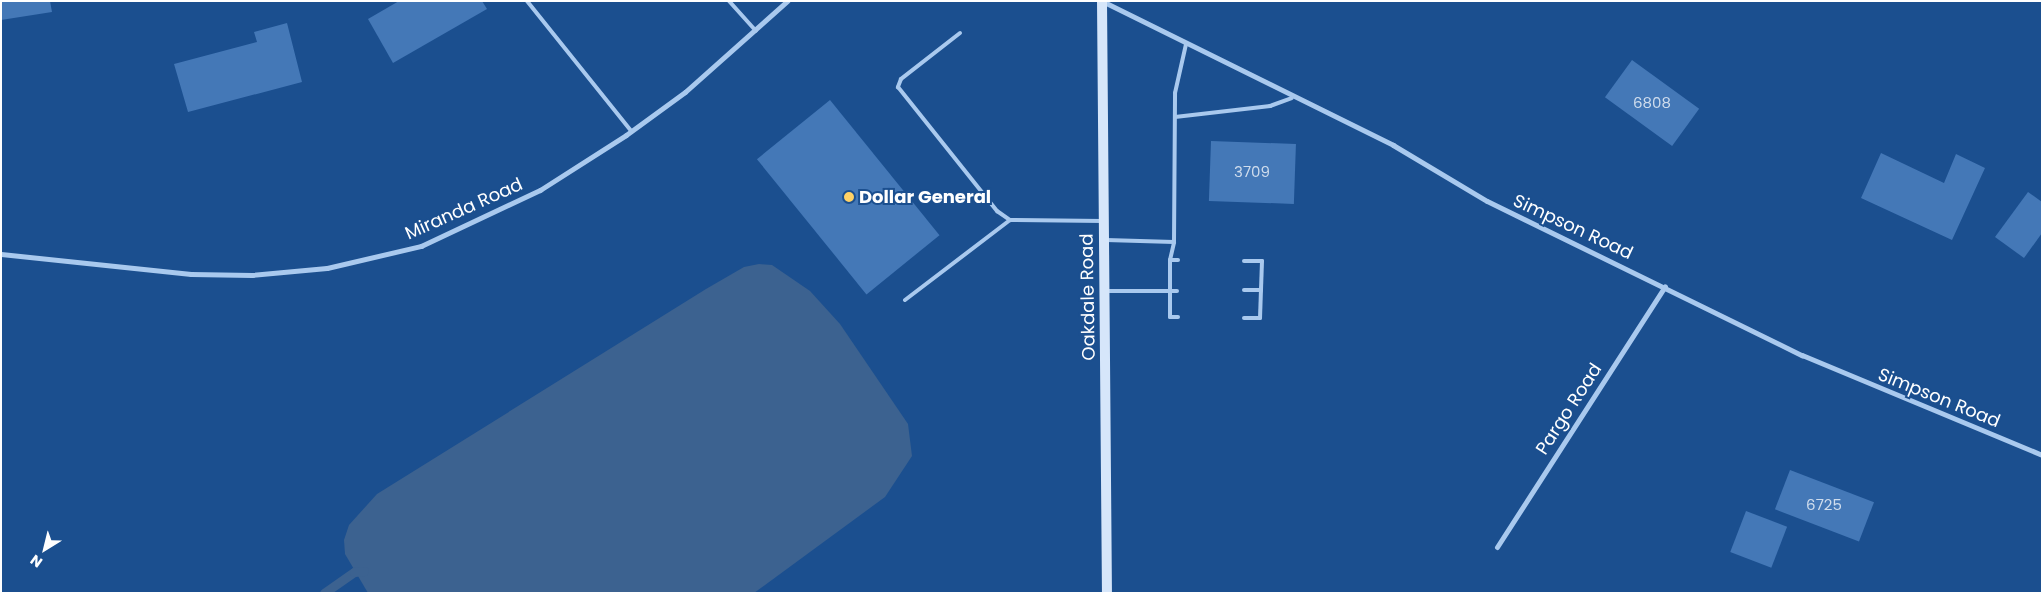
<!DOCTYPE html>
<style>
body{margin:0}
#map{position:relative;width:2043px;height:594px;overflow:hidden;background:#1b4f8f;font-family:Poppins,sans-serif}
div>[style]{position:absolute}
.water>*{inset:0;background:#3c6290}
.stream>*{height:9px;margin:-4.5px;padding:0 4.5px;transform-origin:4.5px;border-radius:4.5px;background:#3c6290}
.building>*{inset:0;background:#4478b7;transform-origin:0 0}
.lane>*{height:4px;margin:-2px;padding:0 2px;transform-origin:2px;border-radius:2px;background:#a9c9ee}
.street>*{height:5px;margin:-2.5px;padding:0 2.5px;transform-origin:2.5px;border-radius:2.5px;background:#a9c9ee}
.secondary>*{height:10px;margin:-5px;padding:0 5px;transform-origin:5px;border-radius:5px;background:#d6e6fa}
.dots>*{width:14px;height:14px;translate:-50% -50%;box-sizing:border-box;border:2px solid #1b4f8f;border-radius:50%}
span{translate:-50% -50%;white-space:nowrap;text-align:center;line-height:1.15;-webkit-text-stroke:4px #1b4f8f;paint-order:stroke}
.number-label{font-size:15px;color:#d0dded}
.number-label span{-webkit-text-stroke-width:0}
.poi-label{font-size:18px;color:#fff;font-weight:700}
.left{translate:0 -50%;text-align:left}
.street-label{font-size:18px;color:#fff}
.frame{position:absolute;inset:0;border:2px solid #fff;pointer-events:none}
.north{position:absolute;left:20px;top:524px;width:50px;height:50px;-webkit-text-stroke:4px #1b4f8f;paint-order:stroke;rotate:216deg;font-size:14px;font-weight:700;line-height:20px;text-align:center;color:#fff}
.north::after{content:'';display:block;margin:auto;width:18px;height:22px;background:#fff;clip-path:polygon(50% 0,100% 100%,50% 72%,0 100%)}
</style>
<div id="map">
<div class="water">
<i style="clip-path:polygon(759px 264px,772px 265px,810px 291px,840px 324px,908px 424px,912px 456px,885px 497px,754px 593px,368px 593px,345px 554px,344px 540px,349px 525px,377px 494px,706px 289px,744px 267px)"></i>
</div>
<div class="stream">
<i style="left:324px;top:593px;width:37px;rotate:-35deg"></i>
<i style="left:354px;top:572px;width:10px;rotate:-6deg"></i>
</div>
<div class="building">
<i style="clip-path:polygon(1px 1px,50px 1px,52px 12px,1px 20px)"></i>
<i style="clip-path:polygon(399px 1px,482px 1px,487px 9px,393px 63px,368px 19px)"></i>
<i style="clip-path:polygon(287px 23px,302px 82px,188px 112px,174px 64px,257px 42px,254px 32px)"></i>
<i style="left:1632px;top:60px;width:83px;height:46px;rotate:36deg"></i>
<i style="left:830px;top:100px;width:174px;height:94px;rotate:51deg"></i>
<i style="left:1211px;top:141px;width:85px;height:60px;rotate:2deg"></i>
<i style="clip-path:polygon(1881px 153px,1944px 183px,1956px 154px,1985px 168px,1952px 240px,1861px 198px)"></i>
<i style="clip-path:polygon(2028px 192px,2042px 202px,2042px 233px,2024px 258px,1995px 237px)"></i>
<i style="left:1790px;top:470px;width:90px;height:42px;rotate:21deg"></i>
<i style="left:1746px;top:511px;width:44px;height:44px;rotate:21deg"></i>
</div>
<div class="lane">
<i style="left:527px;top:1px;width:166px;rotate:51.3deg"></i>
<i style="left:729px;top:1px;width:40px;rotate:48deg"></i>
<i style="left:960px;top:33px;width:75px;rotate:142.1deg"></i>
<i style="left:901px;top:79px;width:9px;rotate:111deg"></i>
<i style="left:898px;top:87px;width:159px;rotate:51.4deg"></i>
<i style="left:997px;top:211px;width:16px;rotate:35deg"></i>
<i style="left:1010px;top:220px;width:93px;rotate:0.6deg"></i>
<i style="left:1175px;top:117px;width:96px;rotate:-6.6deg"></i>
<i style="left:1270px;top:106px;width:23px;rotate:-20deg"></i>
<i style="left:1106px;top:240px;width:68px;rotate:1.7deg"></i>
<i style="left:1174px;top:242px;width:149px;rotate:-89.6deg"></i>
<i style="left:1175px;top:93px;width:50px;rotate:-77.3deg"></i>
<i style="left:1170px;top:260px;width:18px;rotate:-77deg"></i>
<i style="left:1244px;top:261px;width:18px"></i>
<i style="left:1262px;top:261px;width:57px;rotate:92deg"></i>
<i style="left:1260px;top:318px;width:16px;rotate:180deg"></i>
<i style="left:1244px;top:290px;width:17px"></i>
<i style="left:1106px;top:291px;width:64px"></i>
<i style="left:1170px;top:291px;width:26px;rotate:90deg"></i>
<i style="left:1170px;top:317px;width:8px"></i>
<i style="left:1177px;top:291px;width:7px;rotate:180deg"></i>
<i style="left:1170px;top:291px;width:31px;rotate:-90deg"></i>
<i style="left:1170px;top:260px;width:8px"></i>
<i style="left:905px;top:300px;width:132px;rotate:-37.3deg"></i>
</div>
<div class="street">
<i style="left:1102px;top:1px;width:325px;rotate:26.3deg"></i>
<i style="left:1393px;top:145px;width:109px;rotate:30.8deg"></i>
<i style="left:1487px;top:201px;width:351px;rotate:26.1deg"></i>
<i style="left:1802px;top:355px;width:260px;rotate:22.6deg"></i>
<i style="left:1px;top:254px;width:191px;rotate:6deg"></i>
<i style="left:191px;top:274px;width:61px;rotate:0.9deg"></i>
<i style="left:252px;top:275px;width:75px;rotate:-5.3deg"></i>
<i style="left:327px;top:268px;width:97px;rotate:-13.2deg"></i>
<i style="left:421px;top:246px;width:132px;rotate:-25.2deg"></i>
<i style="left:540px;top:190px;width:102px;rotate:-32.6deg"></i>
<i style="left:626px;top:135px;width:73px;rotate:-36.1deg"></i>
<i style="left:685px;top:92px;width:137px;rotate:-41.7deg"></i>
<i style="left:1497px;top:547px;width:310px;rotate:-57.2deg"></i>
</div>
<div class="secondary">
<i style="left:1102px;top:1px;width:592px;rotate:89.52deg"></i>
</div>
<div class="dots">
<i style="left:849px;top:197px;background:#ffd166"></i>
</div>
<div class="number-label">
<span style="left:1652px;top:103px">6808</span>
<span style="left:1252px;top:172px">3709</span>
<span style="left:1824px;top:505px">6725</span>
</div>
<div class="poi-label">
<span class="left" style="left:859px;top:197px">Dollar General</span>
</div>
<div class="street-label">
<span style="left:464px;top:209px;rotate:-24deg">Miranda Road</span>
<span style="left:1573px;top:227px;rotate:25deg">Simpson Road</span>
<span style="left:1088px;top:297px;rotate:-91deg">Oakdale Road</span>
<span style="left:1939px;top:398px;rotate:22deg">Simpson Road</span>
<span style="left:1569px;top:409px;rotate:-57deg">Pargo Road</span>
</div>
<div class="frame"></div>
<div class="north">N</div>
</div>
